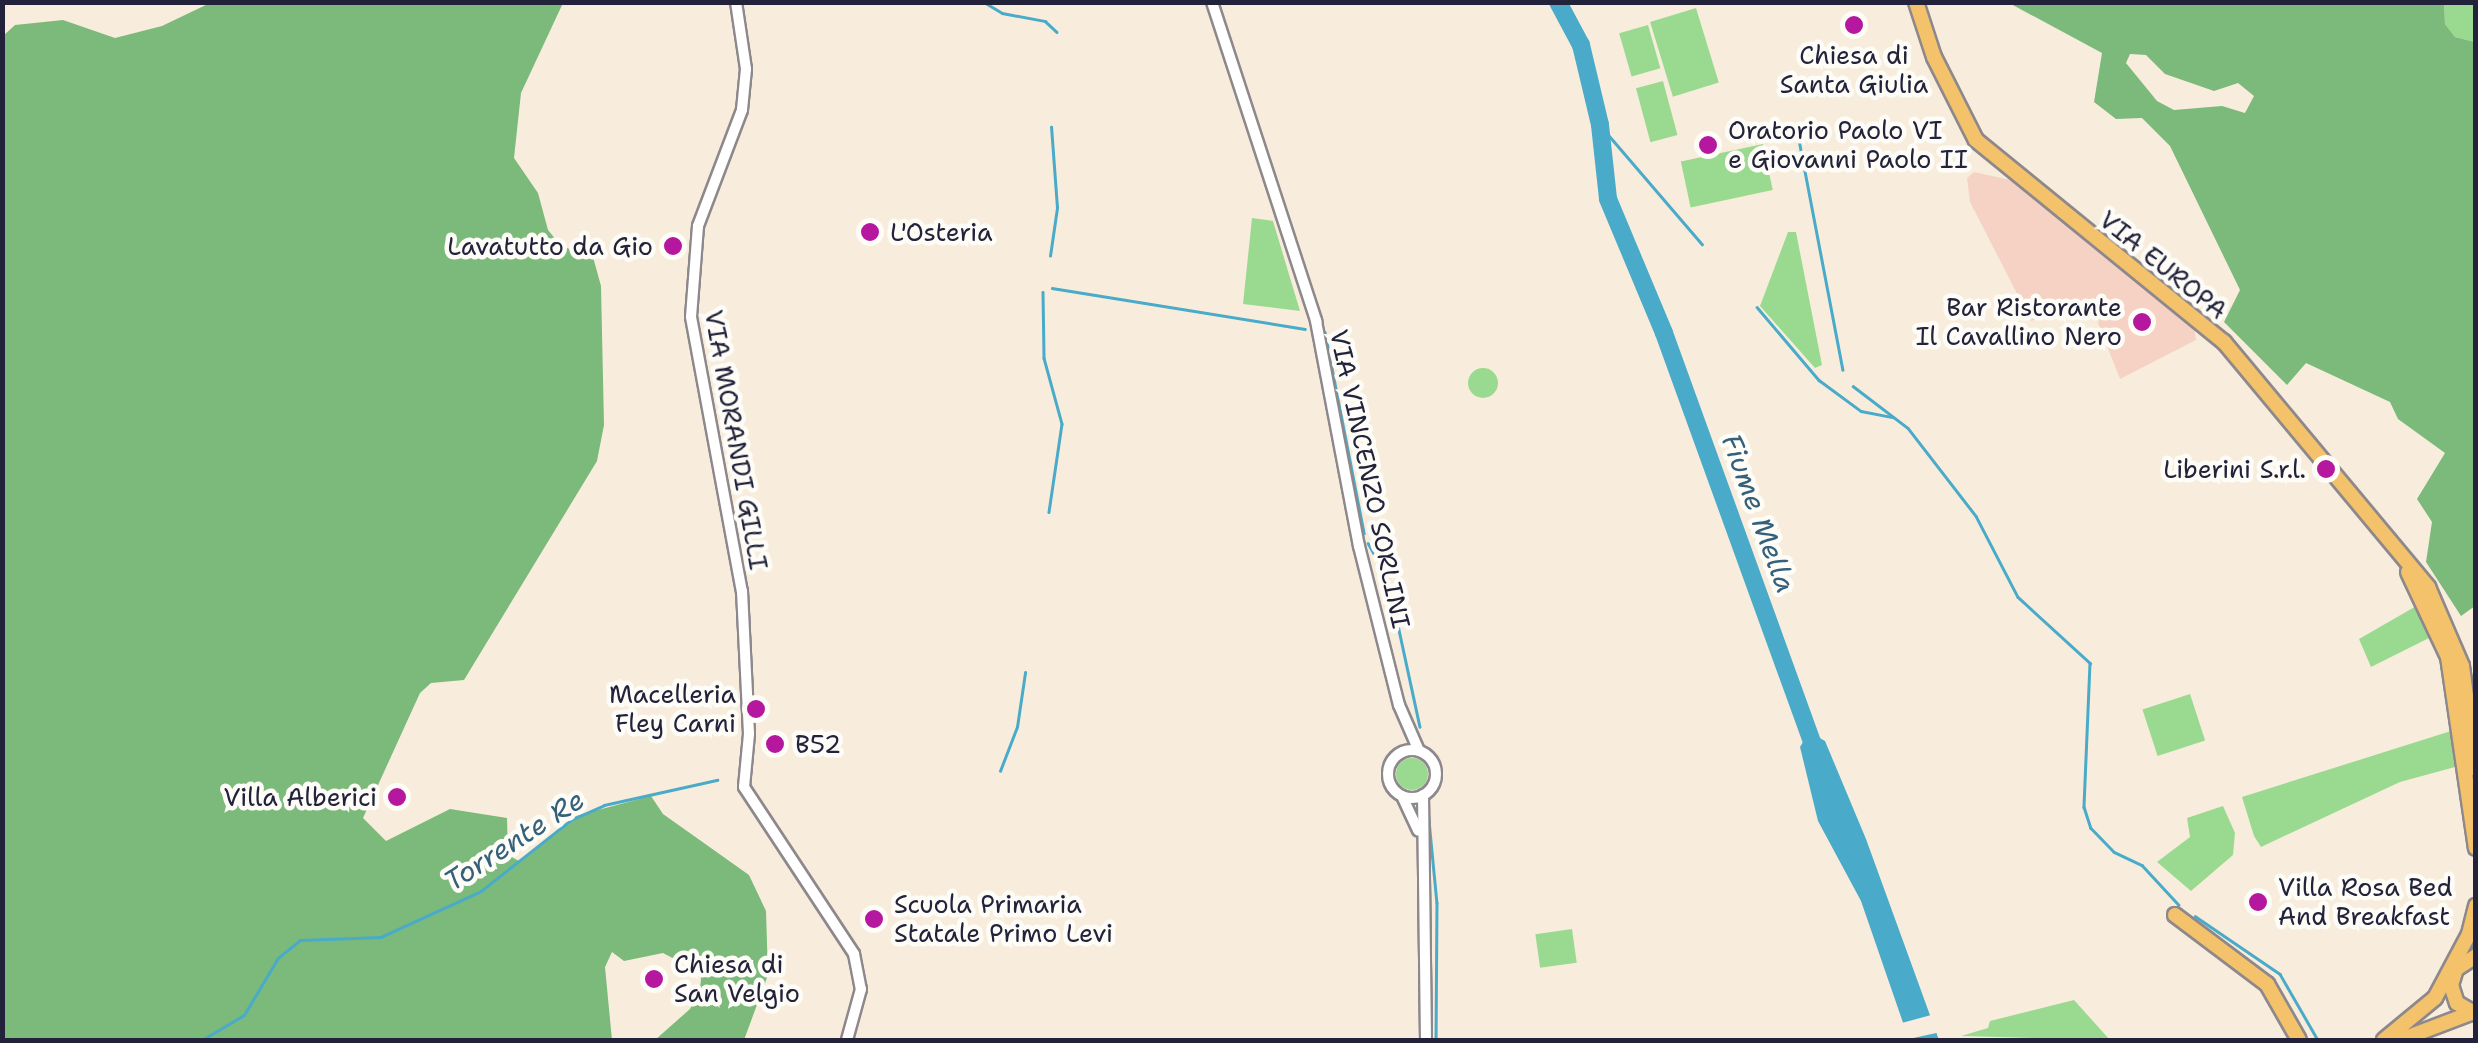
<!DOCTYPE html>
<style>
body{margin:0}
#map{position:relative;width:2478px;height:1043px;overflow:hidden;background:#f8eddc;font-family:"Shantell Sans",sans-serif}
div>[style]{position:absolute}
.built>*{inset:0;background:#f6d2c4}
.green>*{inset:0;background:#9ada90;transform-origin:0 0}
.round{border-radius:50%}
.forest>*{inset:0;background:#7bba7a}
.water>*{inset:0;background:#49abc9}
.pier>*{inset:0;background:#f8eddc}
.stream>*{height:2.5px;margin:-1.25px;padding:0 1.25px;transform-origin:1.25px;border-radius:1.25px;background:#49abc9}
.river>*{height:18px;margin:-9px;padding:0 9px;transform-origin:9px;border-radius:9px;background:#49abc9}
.roads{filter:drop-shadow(2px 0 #8d888c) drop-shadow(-2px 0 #8d888c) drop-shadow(0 2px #8d888c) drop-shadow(0 -2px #8d888c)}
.minor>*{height:10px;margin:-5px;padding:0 5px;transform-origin:5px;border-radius:5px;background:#fff}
.minor>.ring{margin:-5px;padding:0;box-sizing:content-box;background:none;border:10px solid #fff;border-radius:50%}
.major>*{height:14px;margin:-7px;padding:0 7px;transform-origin:7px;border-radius:7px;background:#f3c26a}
.dots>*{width:28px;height:28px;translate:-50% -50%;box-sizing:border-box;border:5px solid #fdfcf7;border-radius:50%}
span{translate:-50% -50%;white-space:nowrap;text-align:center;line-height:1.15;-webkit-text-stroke:9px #fdfcf7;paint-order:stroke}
.poi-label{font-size:25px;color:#22223b}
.left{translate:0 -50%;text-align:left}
.right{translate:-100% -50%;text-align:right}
.street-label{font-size:25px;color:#22223b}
.water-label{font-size:28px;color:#34607b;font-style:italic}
.frame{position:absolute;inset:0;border:5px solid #22223b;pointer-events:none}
</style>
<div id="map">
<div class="built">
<i style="clip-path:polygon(1974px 172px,2015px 181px,2193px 321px,2196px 340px,2120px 379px,2089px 300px,2031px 321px,1970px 202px,1967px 178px)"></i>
</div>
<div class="green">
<i style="clip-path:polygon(2444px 3px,2475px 3px,2475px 42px,2455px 37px,2445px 24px)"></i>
<i style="left:1696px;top:8px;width:78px;height:48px;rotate:73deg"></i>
<i style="left:1648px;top:25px;width:45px;height:30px;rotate:74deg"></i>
<i style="left:1663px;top:81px;width:56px;height:28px;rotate:75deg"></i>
<i style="left:1763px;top:144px;width:47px;height:84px;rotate:78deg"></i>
<i style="clip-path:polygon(1252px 218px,1273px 221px,1300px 311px,1243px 304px)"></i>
<i style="clip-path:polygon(1788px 232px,1796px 232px,1822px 365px,1815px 368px,1760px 306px)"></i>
<i class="round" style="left:1468px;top:368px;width:30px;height:30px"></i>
<i style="clip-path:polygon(2418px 605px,2433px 636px,2371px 667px,2359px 639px)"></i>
<i style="left:2190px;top:694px;width:49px;height:50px;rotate:72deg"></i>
<i style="clip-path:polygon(2451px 731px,2455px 767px,2400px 782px,2261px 847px,2254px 836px,2242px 797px)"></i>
<i class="round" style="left:1396px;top:758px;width:32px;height:32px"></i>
<i style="clip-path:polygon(2223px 806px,2235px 833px,2233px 855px,2191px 891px,2157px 862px,2190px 837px,2187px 818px)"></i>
<i style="left:1572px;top:929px;width:34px;height:37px;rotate:82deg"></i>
<i style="clip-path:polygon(2074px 1000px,2110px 1040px,1961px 1036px,1988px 1028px,1990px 1021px)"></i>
</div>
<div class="forest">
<i style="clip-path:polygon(210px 3px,563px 3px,521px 93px,514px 158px,538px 193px,548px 230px,561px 246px,593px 257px,601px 286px,604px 425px,597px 461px,464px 680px,431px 683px,420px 693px,363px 818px,386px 841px,450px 809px,507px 818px,508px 855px,519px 861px,575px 816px,651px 796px,663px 814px,749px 875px,766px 911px,768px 975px,744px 1040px,655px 1040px,690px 1009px,700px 989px,703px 958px,680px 962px,663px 953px,624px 961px,612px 952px,605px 967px,612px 1040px,3px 1040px,3px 36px,15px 25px,63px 20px,115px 38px,162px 26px)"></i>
<i style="clip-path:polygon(evenodd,2009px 3px,2444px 3px,2445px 24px,2455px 37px,2475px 42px,2475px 606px,2461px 616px,2426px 562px,2432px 522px,2417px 499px,2445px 453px,2398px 419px,2390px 402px,2306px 363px,2287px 385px,2224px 322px,2240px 290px,2170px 146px,2142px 118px,2116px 119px,2094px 102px,2102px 53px,2009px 3px,2130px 54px,2146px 55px,2165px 74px,2214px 91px,2238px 83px,2254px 96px,2245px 113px,2222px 106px,2174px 110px,2157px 101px,2126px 63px,2130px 54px)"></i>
</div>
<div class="water">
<i style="clip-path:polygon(1809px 732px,1825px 741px,1866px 839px,1939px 1040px,1909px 1040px,1861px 901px,1818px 821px,1800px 747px)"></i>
</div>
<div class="pier">
<i style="clip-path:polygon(1935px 1014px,1941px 1032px,1904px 1040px,1898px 1024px)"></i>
</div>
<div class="stream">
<i style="left:984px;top:2px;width:21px;rotate:31deg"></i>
<i style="left:1002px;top:13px;width:44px;rotate:10.5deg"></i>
<i style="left:1045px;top:21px;width:16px;rotate:43deg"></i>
<i style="left:1796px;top:124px;width:250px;rotate:79.2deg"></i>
<i style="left:1600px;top:125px;width:157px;rotate:49.4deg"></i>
<i style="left:1050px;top:256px;width:49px;rotate:-81.7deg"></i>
<i style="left:1057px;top:208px;width:81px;rotate:-94.2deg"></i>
<i style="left:1052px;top:288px;width:256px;rotate:9.2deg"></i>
<i style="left:1043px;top:292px;width:66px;rotate:89.1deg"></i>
<i style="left:1044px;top:358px;width:68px;rotate:74.7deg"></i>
<i style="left:1062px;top:424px;width:89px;rotate:98.4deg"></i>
<i style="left:1757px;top:307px;width:96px;rotate:49.7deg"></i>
<i style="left:1819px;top:380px;width:52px;rotate:36.4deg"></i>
<i style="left:1861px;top:411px;width:33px;rotate:11deg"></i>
<i style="left:1325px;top:332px;width:205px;rotate:79deg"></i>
<i style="left:1853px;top:386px;width:69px;rotate:37.4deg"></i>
<i style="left:1908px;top:428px;width:111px;rotate:52.3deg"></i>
<i style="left:1976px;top:516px;width:91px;rotate:62.6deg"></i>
<i style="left:2018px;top:597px;width:98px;rotate:42.5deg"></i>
<i style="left:2090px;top:663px;width:144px;rotate:92.4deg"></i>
<i style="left:2084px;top:807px;width:22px;rotate:72deg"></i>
<i style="left:2091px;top:828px;width:33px;rotate:46deg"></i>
<i style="left:2114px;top:852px;width:31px;rotate:25deg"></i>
<i style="left:2142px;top:865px;width:54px;rotate:47.2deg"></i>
<i style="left:1368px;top:543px;width:41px;rotate:60.9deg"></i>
<i style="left:1388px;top:579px;width:151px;rotate:77.8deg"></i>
<i style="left:1000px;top:771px;width:47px;rotate:-68.9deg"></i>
<i style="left:1017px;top:727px;width:55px;rotate:-81.6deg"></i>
<i style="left:1428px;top:810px;width:93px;rotate:84.5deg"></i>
<i style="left:1437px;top:903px;width:136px;rotate:90.4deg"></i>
<i style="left:2195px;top:916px;width:103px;rotate:34.3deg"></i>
<i style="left:2280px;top:974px;width:76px;rotate:60.1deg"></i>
<i style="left:202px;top:1040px;width:49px;rotate:-30.8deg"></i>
<i style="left:244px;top:1015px;width:66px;rotate:-59.2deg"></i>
<i style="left:278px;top:958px;width:28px;rotate:-39deg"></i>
<i style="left:300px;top:940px;width:81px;rotate:-2.1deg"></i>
<i style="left:381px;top:937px;width:110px;rotate:-24.7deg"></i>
<i style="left:481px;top:891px;width:115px;rotate:-38.3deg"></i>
<i style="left:571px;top:820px;width:36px;rotate:-24deg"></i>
<i style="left:604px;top:805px;width:116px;rotate:-12.5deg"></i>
</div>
<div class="river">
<i style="left:1558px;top:2px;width:49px;rotate:61.9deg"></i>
<i style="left:1581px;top:45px;width:82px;rotate:76.6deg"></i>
<i style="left:1600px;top:125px;width:74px;rotate:83.8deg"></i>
<i style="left:1608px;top:199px;width:145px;rotate:67.3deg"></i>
<i style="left:1664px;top:333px;width:444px;rotate:70.1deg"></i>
</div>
<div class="roads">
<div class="minor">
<i style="left:736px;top:2px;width:68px;rotate:81.5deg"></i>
<i style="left:746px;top:69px;width:41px;rotate:95.6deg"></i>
<i style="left:742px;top:110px;width:124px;rotate:110.8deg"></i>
<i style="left:698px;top:226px;width:91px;rotate:94.4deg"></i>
<i style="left:691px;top:317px;width:279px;rotate:79.5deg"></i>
<i style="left:742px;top:591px;width:143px;rotate:87.2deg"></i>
<i style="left:749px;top:734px;width:53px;rotate:95.4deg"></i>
<i style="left:744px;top:787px;width:200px;rotate:56.6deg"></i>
<i style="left:854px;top:954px;width:36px;rotate:79deg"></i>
<i style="left:861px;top:989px;width:53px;rotate:105.4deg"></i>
<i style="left:1212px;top:2px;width:336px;rotate:71.9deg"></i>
<i style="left:1316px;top:321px;width:229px;rotate:79.2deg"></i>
<i style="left:1359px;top:546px;width:164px;rotate:75.9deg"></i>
<i style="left:1399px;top:705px;width:50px;rotate:66.5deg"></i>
<i class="ring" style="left:1388px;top:750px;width:38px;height:38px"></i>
<i style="left:1423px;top:795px;width:245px;rotate:89.3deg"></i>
<i style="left:1402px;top:796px;width:38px;rotate:65deg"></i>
</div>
<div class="major">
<i style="left:1916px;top:2px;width:58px;rotate:71.9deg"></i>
<i style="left:1934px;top:57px;width:93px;rotate:63.2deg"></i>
<i style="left:1976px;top:140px;width:320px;rotate:39.2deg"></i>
<i style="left:2224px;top:342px;width:319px;rotate:50.2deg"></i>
<i style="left:2428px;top:587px;width:86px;rotate:66.7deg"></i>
<i style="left:2462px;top:666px;width:104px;rotate:82.3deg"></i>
<i style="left:2408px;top:572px;width:94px;rotate:64.8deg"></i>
<i style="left:2448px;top:657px;width:193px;rotate:81.7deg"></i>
<i style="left:2175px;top:915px;width:115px;rotate:36.9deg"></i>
<i style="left:2267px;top:984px;width:64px;rotate:60.3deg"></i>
<i style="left:2476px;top:956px;width:24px;rotate:147deg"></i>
<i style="left:2456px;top:969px;width:17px;rotate:107deg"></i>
<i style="left:2451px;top:985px;width:19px;rotate:72deg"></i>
<i style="left:2457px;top:1003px;width:22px;rotate:30deg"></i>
<i style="left:2384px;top:1040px;width:66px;rotate:-39.5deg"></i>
<i style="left:2435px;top:998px;width:72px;rotate:-62deg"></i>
<i style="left:2469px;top:934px;width:29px;rotate:-76deg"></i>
<i style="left:2400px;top:1040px;width:76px;rotate:-20.8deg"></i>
</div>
</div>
<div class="dots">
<i style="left:1854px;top:25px;background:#b5179e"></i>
<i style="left:1708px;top:145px;background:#b5179e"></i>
<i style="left:870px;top:232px;background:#b5179e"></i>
<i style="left:673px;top:246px;background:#b5179e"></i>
<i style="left:2142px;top:322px;background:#b5179e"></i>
<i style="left:2326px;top:469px;background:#b5179e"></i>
<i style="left:756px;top:709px;background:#b5179e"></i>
<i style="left:775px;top:744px;background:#b5179e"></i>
<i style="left:397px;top:797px;background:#b5179e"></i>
<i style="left:2258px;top:902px;background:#b5179e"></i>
<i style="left:874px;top:919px;background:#b5179e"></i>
<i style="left:654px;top:979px;background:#b5179e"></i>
</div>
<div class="poi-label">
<span style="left:1854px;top:70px">Chiesa di<br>Santa Giulia</span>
<span class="left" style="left:1728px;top:145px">Oratorio Paolo VI<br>e Giovanni Paolo II</span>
<span class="left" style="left:890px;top:232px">L'Osteria</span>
<span class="right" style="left:653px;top:246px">Lavatutto da Gio</span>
<span class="right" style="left:2122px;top:322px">Bar Ristorante<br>Il Cavallino Nero</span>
<span class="right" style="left:2306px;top:469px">Liberini S.r.l.</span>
<span class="right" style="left:736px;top:709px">Macelleria<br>Fley Carni</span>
<span class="left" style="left:795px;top:744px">B52</span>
<span class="right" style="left:377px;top:797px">Villa Alberici</span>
<span class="left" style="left:2278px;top:902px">Villa Rosa Bed<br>And Breakfast</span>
<span class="left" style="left:894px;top:919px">Scuola Primaria<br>Statale Primo Levi</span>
<span class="left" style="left:674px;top:979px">Chiesa di<br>San Velgio</span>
</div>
<div class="street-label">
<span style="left:2163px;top:265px;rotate:39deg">VIA EUROPA</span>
<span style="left:736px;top:440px;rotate:80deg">VIA MORANDI GILLI</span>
<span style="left:1370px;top:479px;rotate:78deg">VIA VINCENZO SORLINI</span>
</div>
<div class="water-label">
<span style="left:1759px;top:513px;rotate:70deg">Fiume Mella</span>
<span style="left:514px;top:840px;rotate:-33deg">Torrente Re</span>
</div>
<div class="frame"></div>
</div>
